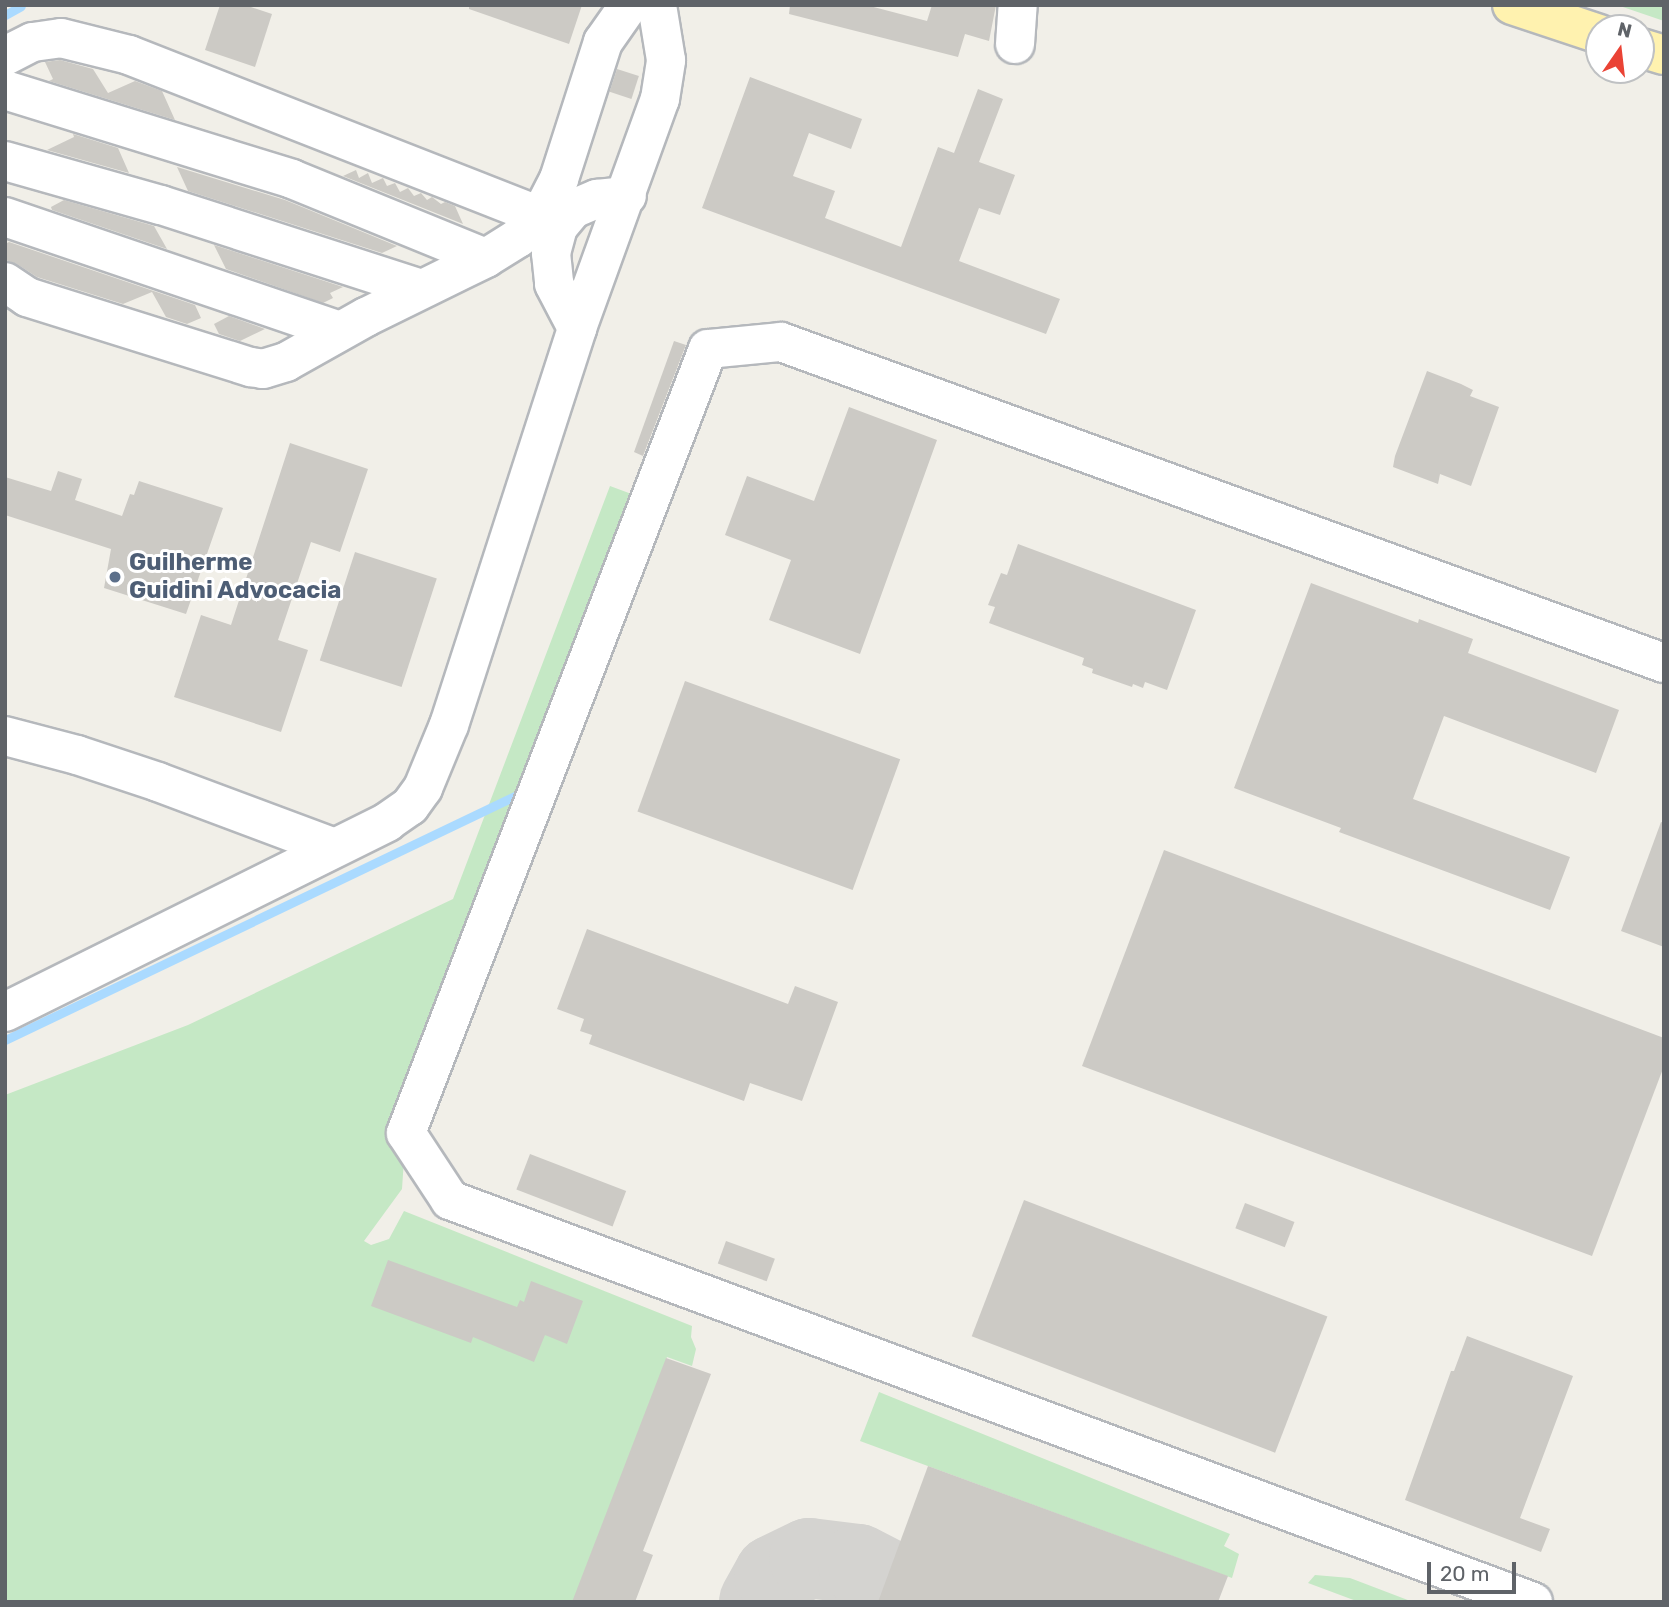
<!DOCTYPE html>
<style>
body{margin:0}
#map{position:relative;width:1669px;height:1607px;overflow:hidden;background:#f1efe8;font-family:Rubik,sans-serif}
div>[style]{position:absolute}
.green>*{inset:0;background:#c5e8c5}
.stream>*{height:9px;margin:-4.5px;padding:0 4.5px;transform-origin:4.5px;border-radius:4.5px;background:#aadaff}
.taxiway>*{height:80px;margin:-40px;padding:0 40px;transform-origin:40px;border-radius:40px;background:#d4d3d0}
.building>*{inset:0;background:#cccac5;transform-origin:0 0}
.roads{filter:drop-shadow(2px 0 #b5b8bc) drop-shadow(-2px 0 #b5b8bc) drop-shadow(0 2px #b5b8bc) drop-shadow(0 -2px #b5b8bc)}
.minor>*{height:38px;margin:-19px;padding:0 19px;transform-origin:19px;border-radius:19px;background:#fff}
.major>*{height:38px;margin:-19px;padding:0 19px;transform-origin:19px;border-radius:19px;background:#fff2af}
.dots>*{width:19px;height:19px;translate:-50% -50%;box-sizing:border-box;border:4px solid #fff;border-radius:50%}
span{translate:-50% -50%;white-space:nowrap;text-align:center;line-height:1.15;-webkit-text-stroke:6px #fff;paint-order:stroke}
.service-label{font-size:24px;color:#4e5e75;font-weight:700}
.left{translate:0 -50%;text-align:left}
.frame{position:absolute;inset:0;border:7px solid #5f6368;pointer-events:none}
.north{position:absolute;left:1585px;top:14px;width:70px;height:70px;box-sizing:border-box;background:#fff;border:2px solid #bfc1c3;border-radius:50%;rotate:14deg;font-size:19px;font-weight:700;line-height:28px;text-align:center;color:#5f6368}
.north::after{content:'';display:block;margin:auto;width:24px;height:32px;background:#ea4335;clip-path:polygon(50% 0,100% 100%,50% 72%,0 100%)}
.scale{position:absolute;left:1427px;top:1562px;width:89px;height:32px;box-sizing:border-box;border:4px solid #5f6368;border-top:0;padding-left:9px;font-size:21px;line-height:24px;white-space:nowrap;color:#5f6368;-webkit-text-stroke:5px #fff;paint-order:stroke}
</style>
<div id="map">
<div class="green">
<i style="clip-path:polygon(1617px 5px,1664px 5px,1664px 21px)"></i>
<i style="clip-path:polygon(610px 486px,645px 499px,404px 1159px,402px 1189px,364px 1241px,371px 1245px,389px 1239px,404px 1211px,692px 1326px,691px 1337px,696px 1349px,692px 1366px,667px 1357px,575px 1602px,5px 1602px,5px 1095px,188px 1025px,453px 899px)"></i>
<i style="clip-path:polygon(879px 1392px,1230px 1534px,1224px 1546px,1239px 1554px,1232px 1578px,860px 1441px)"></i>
<i style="clip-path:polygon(1315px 1575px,1350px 1578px,1413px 1602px,1359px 1602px,1308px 1583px)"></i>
</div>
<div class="stream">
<i style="left:5px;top:15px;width:18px;rotate:-29deg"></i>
<i style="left:5px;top:1040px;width:565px;rotate:-25.57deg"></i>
</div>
<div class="taxiway">
<i style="left:759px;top:1602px;width:31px;rotate:-61deg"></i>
<i style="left:774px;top:1575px;width:39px;rotate:-26deg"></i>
<i style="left:809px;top:1558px;width:49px;rotate:7deg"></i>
<i style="left:858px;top:1564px;width:31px;rotate:27deg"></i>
</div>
<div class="building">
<i style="clip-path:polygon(220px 5px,245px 5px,272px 14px,255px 67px,205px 50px)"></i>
<i style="clip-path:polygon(469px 5px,582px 5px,569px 44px,469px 9px)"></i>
<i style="clip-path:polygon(790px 5px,866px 5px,927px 21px,932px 5px,996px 5px,989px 41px,965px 34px,958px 57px,789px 14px)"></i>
<i style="clip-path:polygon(60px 60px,93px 69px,108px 93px,135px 81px,162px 91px,175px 120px,49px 81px,53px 79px,45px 62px)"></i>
<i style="left:617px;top:69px;width:23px;height:24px;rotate:18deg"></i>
<i style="clip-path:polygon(750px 77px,862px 119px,851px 149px,809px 133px,793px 176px,835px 191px,825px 218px,901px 247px,938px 147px,954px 153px,978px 89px,1003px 99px,979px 162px,1015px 175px,1000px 215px,979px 208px,959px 261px,1060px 299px,1046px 334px,702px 208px)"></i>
<i style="clip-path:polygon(73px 134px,118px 148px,129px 173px,47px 150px,74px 137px)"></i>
<i style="clip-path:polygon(177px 167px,285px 200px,397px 246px,382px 253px,188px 191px)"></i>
<i style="clip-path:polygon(356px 170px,359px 178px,368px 173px,372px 183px,383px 178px,387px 186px,395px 183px,400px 192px,408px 188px,414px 196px,421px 193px,427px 200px,432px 197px,441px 204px,445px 202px,455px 206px,463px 224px,343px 176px)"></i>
<i style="clip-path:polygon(64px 200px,154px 226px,167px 249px,52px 210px,51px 207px)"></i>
<i style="clip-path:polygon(9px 242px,195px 305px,201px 318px,187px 324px,166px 317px,152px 292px,123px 304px,37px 277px,17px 264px,5px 260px,5px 244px)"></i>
<i style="clip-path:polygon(214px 245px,343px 287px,330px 293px,333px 298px,323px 303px,226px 269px)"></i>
<i style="clip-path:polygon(229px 316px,265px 329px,240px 341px,219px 334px,214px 324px)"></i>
<i style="clip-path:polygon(674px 341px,686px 345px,643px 456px,634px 452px)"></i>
<i style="clip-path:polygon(1427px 371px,1461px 384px,1473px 390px,1470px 396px,1499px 407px,1471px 486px,1440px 474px,1438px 484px,1393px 467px,1395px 456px)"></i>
<i style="clip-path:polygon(849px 407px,937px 440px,860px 654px,769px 620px,791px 560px,725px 535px,747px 476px,814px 501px)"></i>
<i style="clip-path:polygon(290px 443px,368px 469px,340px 552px,311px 542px,278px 640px,308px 650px,281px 732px,174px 697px,201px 615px,231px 625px)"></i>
<i style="clip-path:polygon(58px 471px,82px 479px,75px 500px,122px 516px,130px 494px,134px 495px,139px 481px,223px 508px,186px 614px,104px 588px,111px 549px,5px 515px,5px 477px,51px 491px)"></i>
<i style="clip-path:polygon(1018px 544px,1196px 610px,1167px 690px,1145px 682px,1143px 688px,1133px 684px,1132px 687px,1092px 673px,1093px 669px,1082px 665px,1084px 658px,989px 623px,995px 607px,988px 605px,1001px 573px,1007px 575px)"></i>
<i style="left:355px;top:552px;width:86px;height:114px;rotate:18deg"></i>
<i style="clip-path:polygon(1311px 583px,1418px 623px,1419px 619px,1473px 639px,1468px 653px,1619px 710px,1596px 773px,1444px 716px,1413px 799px,1570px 857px,1550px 910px,1339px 832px,1341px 828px,1234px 788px)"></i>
<i style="left:685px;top:681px;width:229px;height:139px;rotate:20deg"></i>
<i style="clip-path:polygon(1661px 822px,1664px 823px,1664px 947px,1621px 931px)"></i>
<i style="clip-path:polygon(1164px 850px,1664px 1038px,1664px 1066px,1592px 1256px,1082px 1066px)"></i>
<i style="clip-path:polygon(587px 929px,788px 1004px,795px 986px,838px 1002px,802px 1101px,750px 1083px,744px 1101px,589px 1044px,592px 1035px,580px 1031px,584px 1019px,557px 1009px)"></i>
<i style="left:530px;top:1154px;width:103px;height:38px;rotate:21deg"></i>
<i style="left:1024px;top:1200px;width:325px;height:146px;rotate:21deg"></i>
<i style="left:1245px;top:1203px;width:53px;height:27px;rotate:21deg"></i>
<i style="left:726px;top:1241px;width:52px;height:24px;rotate:20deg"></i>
<i style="clip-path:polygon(388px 1260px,517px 1307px,520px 1300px,524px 1302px,531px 1281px,583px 1301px,567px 1344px,545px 1335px,534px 1362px,473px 1337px,471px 1343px,371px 1306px)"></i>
<i style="clip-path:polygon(1467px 1336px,1573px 1376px,1520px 1518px,1550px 1529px,1541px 1552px,1405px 1500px,1451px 1371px,1454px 1371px)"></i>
<i style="clip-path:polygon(666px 1358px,711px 1374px,643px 1551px,653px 1555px,635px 1602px,572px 1602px)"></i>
<i style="clip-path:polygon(928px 1466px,1228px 1576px,1218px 1602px,878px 1602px)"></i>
</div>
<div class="roads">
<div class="minor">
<i style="left:1015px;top:44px;width:39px;rotate:-86deg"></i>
<i style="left:5px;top:56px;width:31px;rotate:-27deg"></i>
<i style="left:33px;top:42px;width:28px;rotate:-8deg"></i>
<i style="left:61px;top:38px;width:70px;rotate:14deg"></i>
<i style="left:129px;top:55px;width:441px;rotate:21.4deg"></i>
<i style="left:540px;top:216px;width:21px;rotate:31deg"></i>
<i style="left:558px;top:227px;width:27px;rotate:105deg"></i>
<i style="left:551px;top:253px;width:31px;rotate:84deg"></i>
<i style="left:554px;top:284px;width:50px;rotate:62.4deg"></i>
<i style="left:5px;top:90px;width:300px;rotate:17.2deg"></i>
<i style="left:292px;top:179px;width:209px;rotate:22.2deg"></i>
<i style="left:5px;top:161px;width:162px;rotate:15.8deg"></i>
<i style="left:161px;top:205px;width:273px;rotate:17.9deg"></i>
<i style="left:5px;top:217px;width:353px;rotate:18.8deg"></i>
<i style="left:558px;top:227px;width:23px;rotate:-50deg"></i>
<i style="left:573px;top:209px;width:26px;rotate:-23deg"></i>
<i style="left:597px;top:199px;width:30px;rotate:-6deg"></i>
<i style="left:5px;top:282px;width:27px;rotate:34deg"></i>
<i style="left:27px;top:297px;width:235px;rotate:17.4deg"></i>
<i style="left:251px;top:367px;width:12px;rotate:9deg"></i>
<i style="left:263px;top:369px;width:24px;rotate:-17deg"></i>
<i style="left:286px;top:362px;width:92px;rotate:-29.4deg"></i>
<i style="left:366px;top:317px;width:134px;rotate:-26.2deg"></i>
<i style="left:486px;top:258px;width:38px;rotate:-32deg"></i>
<i style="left:518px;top:238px;width:31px;rotate:-45deg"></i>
<i style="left:540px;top:216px;width:42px;rotate:-62.8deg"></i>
<i style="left:559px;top:179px;width:144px;rotate:-72.2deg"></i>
<i style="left:603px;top:42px;width:45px;rotate:-54.9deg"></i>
<i style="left:5px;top:736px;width:74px;rotate:14.8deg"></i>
<i style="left:77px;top:755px;width:85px;rotate:18.4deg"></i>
<i style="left:158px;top:782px;width:186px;rotate:20.5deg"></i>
<i style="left:5px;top:1012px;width:427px;rotate:-26.4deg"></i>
<i style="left:387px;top:822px;width:28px;rotate:-35deg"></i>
<i style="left:410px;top:806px;width:22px;rotate:-54deg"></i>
<i style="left:423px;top:788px;width:68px;rotate:-67.6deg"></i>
<i style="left:449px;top:725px;width:417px;rotate:-72.1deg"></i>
<i style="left:577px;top:328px;width:244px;rotate:-70.1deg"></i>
<i style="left:660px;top:99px;width:39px;rotate:-81deg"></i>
<i style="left:666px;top:60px;width:56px;rotate:-99.3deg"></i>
<i style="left:1533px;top:1602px;width:1155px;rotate:-159.64deg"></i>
<i style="left:450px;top:1200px;width:80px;rotate:-123.3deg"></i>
<i style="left:406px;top:1133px;width:840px;rotate:-68.93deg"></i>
<i style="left:708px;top:349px;width:73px;rotate:-5.5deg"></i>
<i style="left:781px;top:342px;width:940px;rotate:19.98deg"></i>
</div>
<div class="major">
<i style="left:1512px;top:5px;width:92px;rotate:18.4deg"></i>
<i style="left:1641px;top:48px;width:24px;rotate:17deg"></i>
</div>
</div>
<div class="dots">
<i style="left:115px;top:577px;background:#5c6f8a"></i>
</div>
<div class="service-label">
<span class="left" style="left:129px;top:577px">Guilherme<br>Guidini Advocacia</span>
</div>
<div class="frame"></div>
<div class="north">N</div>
<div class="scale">20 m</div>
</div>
